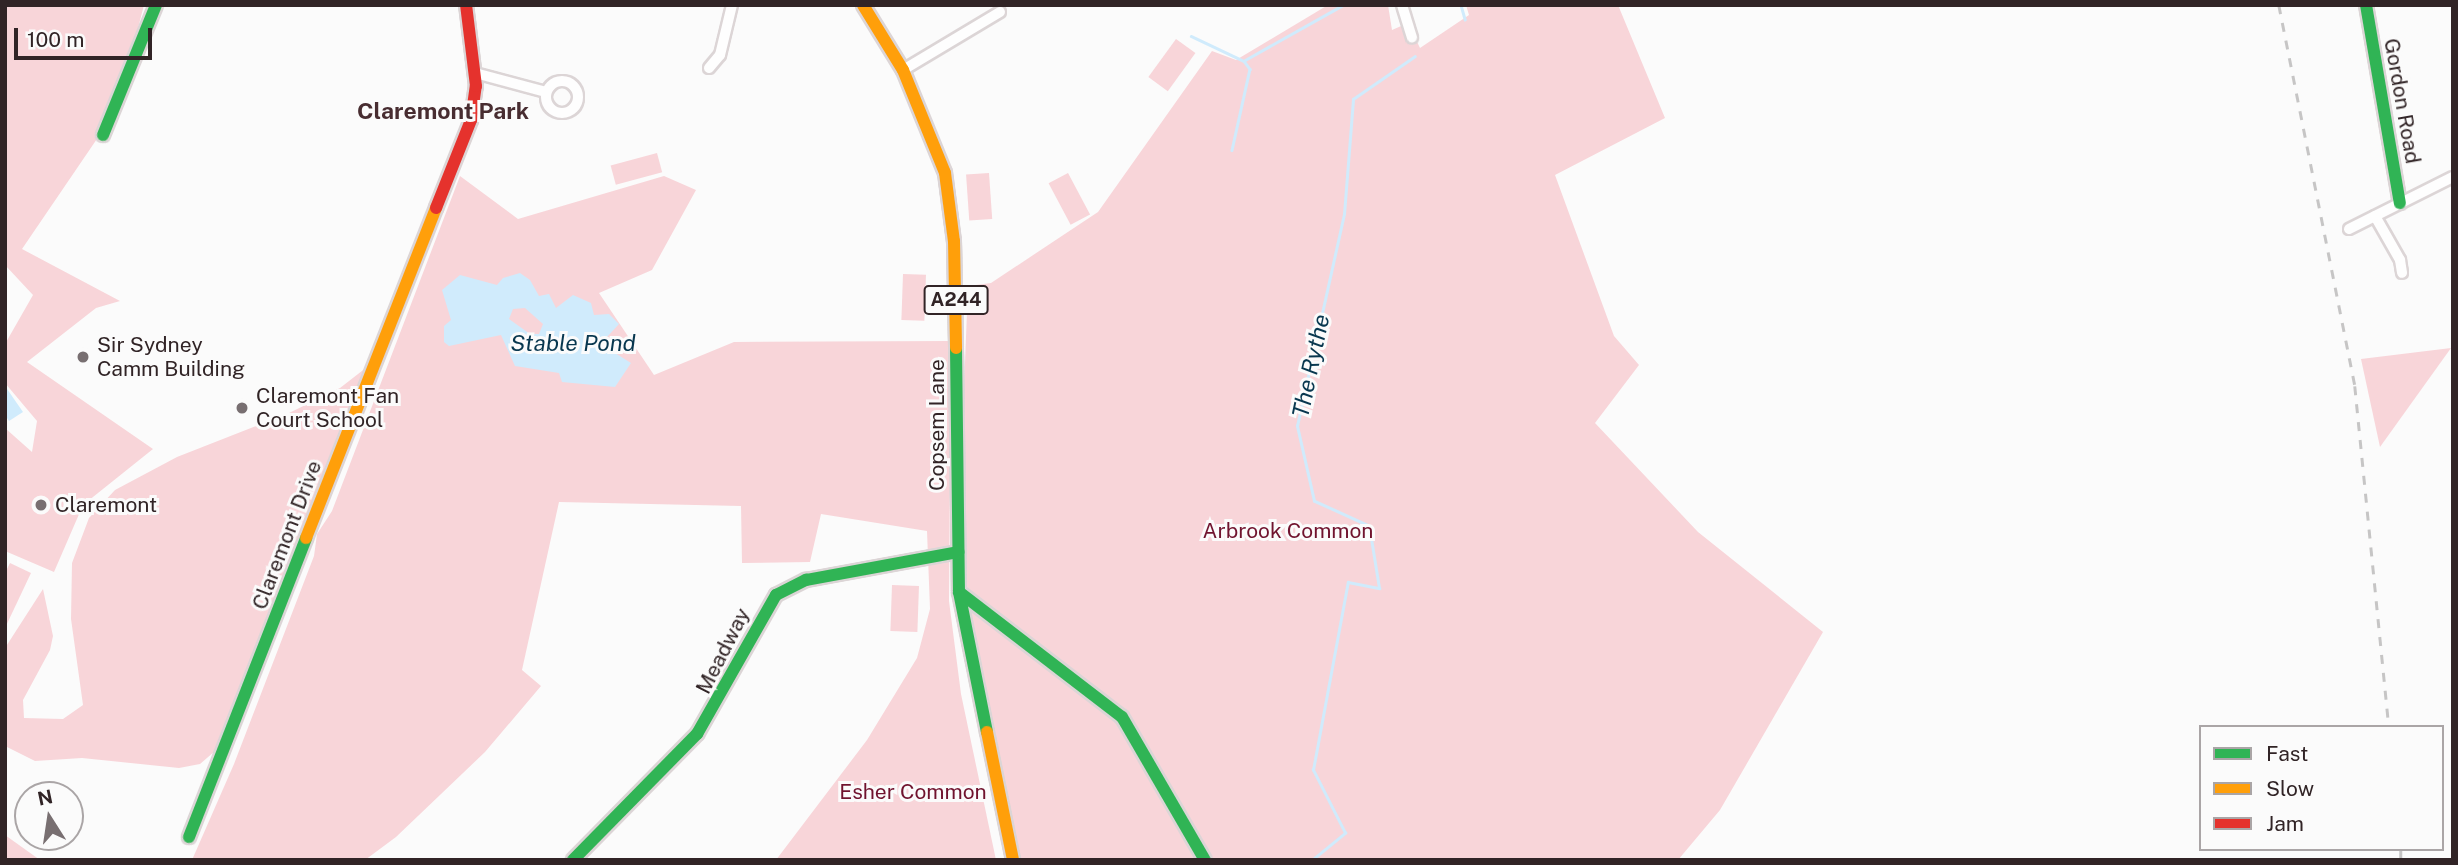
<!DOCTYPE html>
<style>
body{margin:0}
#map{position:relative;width:2458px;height:865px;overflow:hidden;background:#fbfbfb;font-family:"Public Sans",sans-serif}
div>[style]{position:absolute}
.green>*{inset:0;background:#f8d5d9;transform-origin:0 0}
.water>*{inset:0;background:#d0ebfc}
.stream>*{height:2.5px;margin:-1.25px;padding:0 1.25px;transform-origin:1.25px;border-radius:1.25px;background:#d0ebfc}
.roads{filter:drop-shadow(2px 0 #dcd5d6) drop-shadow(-2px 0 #dcd5d6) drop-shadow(0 2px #dcd5d6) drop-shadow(0 -2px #dcd5d6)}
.street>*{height:10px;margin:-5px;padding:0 5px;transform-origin:5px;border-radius:5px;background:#fefefe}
.street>.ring{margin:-5px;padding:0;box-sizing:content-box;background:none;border:10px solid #fefefe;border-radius:50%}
.fast>*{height:12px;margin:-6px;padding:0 6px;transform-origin:6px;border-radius:6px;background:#30b455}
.slow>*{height:12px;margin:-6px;padding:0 6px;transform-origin:6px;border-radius:6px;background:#ff9f0a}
.jam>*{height:12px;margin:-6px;padding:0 6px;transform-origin:6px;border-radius:6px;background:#e5322d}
.rail>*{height:2.5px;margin-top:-1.25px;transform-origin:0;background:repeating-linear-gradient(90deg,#c6c5c5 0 9px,transparent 0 18px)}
.dots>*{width:19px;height:19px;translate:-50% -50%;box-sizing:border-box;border:4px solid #fbfbfb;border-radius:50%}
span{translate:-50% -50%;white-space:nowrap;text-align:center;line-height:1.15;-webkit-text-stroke:6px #fbfbfb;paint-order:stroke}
.shield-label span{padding:2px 5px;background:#fbfbfb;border:2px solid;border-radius:5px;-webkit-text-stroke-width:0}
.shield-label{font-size:19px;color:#312426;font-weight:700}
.street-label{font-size:21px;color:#312426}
.poi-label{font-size:21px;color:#312426}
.left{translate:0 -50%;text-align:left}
.park-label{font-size:21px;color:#70132e}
.neighbourhood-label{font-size:23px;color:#482d31;font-weight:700}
.water-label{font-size:23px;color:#08374f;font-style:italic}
.frame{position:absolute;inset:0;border:7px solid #312426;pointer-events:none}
.legend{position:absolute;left:2199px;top:725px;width:245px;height:126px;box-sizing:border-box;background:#fbfbfb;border:2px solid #aaa5a6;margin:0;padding:9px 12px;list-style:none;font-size:21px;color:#312426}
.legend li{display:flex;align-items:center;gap:14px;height:35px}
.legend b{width:35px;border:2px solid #aaa5a6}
.north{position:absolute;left:14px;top:781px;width:70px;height:70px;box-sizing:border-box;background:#fbfbfb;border:2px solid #aaa5a6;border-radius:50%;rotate:348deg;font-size:19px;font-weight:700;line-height:28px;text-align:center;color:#312426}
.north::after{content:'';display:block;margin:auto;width:24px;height:32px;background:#786f71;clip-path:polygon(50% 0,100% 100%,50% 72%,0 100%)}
.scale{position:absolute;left:14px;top:28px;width:138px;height:32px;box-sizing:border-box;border:4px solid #312426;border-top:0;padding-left:9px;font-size:21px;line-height:24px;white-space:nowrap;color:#312426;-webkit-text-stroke:5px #fbfbfb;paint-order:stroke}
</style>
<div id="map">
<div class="green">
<i style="clip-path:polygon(5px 5px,144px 5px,131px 55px,101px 133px,22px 249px,120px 301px,96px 308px,27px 362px,153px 449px,83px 505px,54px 572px,5px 551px,5px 428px,32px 452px,37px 421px,5px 383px,5px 344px,33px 295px,5px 265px)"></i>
<i style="clip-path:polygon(1328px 5px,1388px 5px,1392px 30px,1408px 23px,1420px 48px,1469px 15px,1466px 5px,1618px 5px,1665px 118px,1555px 175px,1614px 336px,1639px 365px,1595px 423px,1698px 532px,1823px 632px,1720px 810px,1678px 860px,1016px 860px,970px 632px,959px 516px,968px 286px,991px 283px,1098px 212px,1212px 51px,1236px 60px)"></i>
<i style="left:1176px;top:39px;width:24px;height:47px;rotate:36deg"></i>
<i style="left:657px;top:153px;width:20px;height:48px;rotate:75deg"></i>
<i style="left:989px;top:173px;width:46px;height:23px;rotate:86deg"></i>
<i style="left:1068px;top:173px;width:47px;height:22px;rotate:62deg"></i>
<i style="clip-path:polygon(460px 176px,518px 219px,664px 176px,696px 190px,652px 270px,599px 293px,654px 375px,734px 342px,951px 341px,949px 601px,961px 694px,996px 860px,776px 860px,867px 740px,917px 658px,930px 609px,927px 531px,821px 514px,810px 562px,742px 563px,741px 506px,559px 502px,522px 670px,541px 686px,485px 752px,396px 837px,365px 860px,192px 860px,234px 764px,314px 556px,317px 534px,332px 511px)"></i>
<i style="left:903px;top:274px;width:23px;height:46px;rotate:2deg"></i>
<i style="clip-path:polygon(2451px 348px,2380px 447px,2361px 359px)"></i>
<i style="clip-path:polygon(367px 367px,222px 745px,200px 764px,179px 768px,82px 758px,35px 761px,5px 746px,5px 648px,43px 589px,53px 636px,50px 650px,23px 700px,24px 718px,63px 719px,83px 705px,71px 619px,72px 563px,89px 518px,115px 490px,177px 457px,287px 414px,340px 388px)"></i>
<i style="clip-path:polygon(10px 563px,31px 573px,5px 628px,5px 573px)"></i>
<i style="left:892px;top:585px;width:27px;height:46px;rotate:2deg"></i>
<i style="clip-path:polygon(5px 835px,40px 860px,5px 860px)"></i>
</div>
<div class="water">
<i style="clip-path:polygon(evenodd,520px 273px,530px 280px,539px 296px,549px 294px,556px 308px,573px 295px,591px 303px,594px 315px,609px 314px,619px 324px,607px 337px,615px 353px,631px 363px,615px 387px,562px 382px,559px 373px,515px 366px,501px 335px,449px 346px,444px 342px,444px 326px,451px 320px,442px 290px,460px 275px,497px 285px,503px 278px,520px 273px,525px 308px,543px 324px,539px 334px,530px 334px,509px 319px,513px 309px,525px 308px)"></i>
<i style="clip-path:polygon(5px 386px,23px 412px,9px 421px,5px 415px)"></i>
</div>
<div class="stream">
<i style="left:1461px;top:5px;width:15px;rotate:74deg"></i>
<i style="left:1191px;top:36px;width:59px;rotate:25.3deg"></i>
<i style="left:1244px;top:61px;width:10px;rotate:53deg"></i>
<i style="left:1250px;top:69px;width:83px;rotate:102.5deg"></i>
<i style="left:1245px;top:60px;width:112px;rotate:-29.3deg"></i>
<i style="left:1312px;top:860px;width:43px;rotate:-39.3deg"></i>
<i style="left:1345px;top:833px;width:71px;rotate:-116.9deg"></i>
<i style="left:1313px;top:770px;width:191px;rotate:-79.5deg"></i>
<i style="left:1348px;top:582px;width:32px;rotate:11deg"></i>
<i style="left:1379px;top:588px;width:63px;rotate:-99.2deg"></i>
<i style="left:1369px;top:526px;width:60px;rotate:-155.6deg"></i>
<i style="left:1314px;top:501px;width:77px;rotate:-102.8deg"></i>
<i style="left:1297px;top:426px;width:217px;rotate:-77.5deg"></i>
<i style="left:1344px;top:214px;width:115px;rotate:-85.5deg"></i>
<i style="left:1353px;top:99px;width:75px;rotate:-34.7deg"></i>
</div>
<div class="roads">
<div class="street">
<i style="left:1402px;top:5px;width:34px;rotate:73deg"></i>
<i style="left:709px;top:68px;width:17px;rotate:-50deg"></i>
<i style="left:720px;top:55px;width:51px;rotate:-76.5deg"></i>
<i style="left:903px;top:70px;width:113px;rotate:-30.9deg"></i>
<i style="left:475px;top:73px;width:73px;rotate:15deg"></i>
<i class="ring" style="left:546px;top:81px;width:22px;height:22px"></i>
<i style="left:2375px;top:216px;width:51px;rotate:60.4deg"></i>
<i style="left:2400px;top:260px;width:13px;rotate:81deg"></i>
<i style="left:2349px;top:229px;width:116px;rotate:-26.6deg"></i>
</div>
<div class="fast">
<i style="left:2366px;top:5px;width:201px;rotate:80.3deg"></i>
<i style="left:103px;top:135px;width:140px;rotate:-67.8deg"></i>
<i style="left:956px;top:348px;width:244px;rotate:89.3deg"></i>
<i style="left:959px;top:592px;width:143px;rotate:78.7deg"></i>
<i style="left:959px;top:592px;width:205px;rotate:37.5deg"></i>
<i style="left:1122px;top:717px;width:165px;rotate:59.9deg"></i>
<i style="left:189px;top:837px;width:321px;rotate:-68.6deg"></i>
<i style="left:573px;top:860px;width:177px;rotate:-45.5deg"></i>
<i style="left:697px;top:734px;width:160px;rotate:-60.4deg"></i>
<i style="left:776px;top:595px;width:34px;rotate:-27deg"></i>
<i style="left:806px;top:580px;width:155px;rotate:-10.4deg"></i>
</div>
<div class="slow">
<i style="left:863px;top:5px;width:76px;rotate:58.4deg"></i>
<i style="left:903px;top:70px;width:111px;rotate:67.8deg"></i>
<i style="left:945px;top:173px;width:69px;rotate:82.5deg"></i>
<i style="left:954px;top:241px;width:107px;rotate:88.9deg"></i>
<i style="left:306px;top:538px;width:355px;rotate:-68.5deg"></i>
<i style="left:987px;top:732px;width:131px;rotate:78.5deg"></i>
</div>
<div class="jam">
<i style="left:436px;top:208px;width:95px;rotate:-68.3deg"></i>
<i style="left:471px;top:120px;width:34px;rotate:-82deg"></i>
<i style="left:476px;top:86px;width:82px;rotate:-97deg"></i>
</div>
</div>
<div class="rail">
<i style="left:2279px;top:5px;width:389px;rotate:78.7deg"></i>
<i style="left:2355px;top:386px;width:343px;rotate:84.3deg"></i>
<i style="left:2401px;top:849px;width:11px;rotate:90deg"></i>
</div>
<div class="dots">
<i style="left:83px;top:357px;background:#786f71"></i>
<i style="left:242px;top:408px;background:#786f71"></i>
<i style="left:41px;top:505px;background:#786f71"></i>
</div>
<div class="shield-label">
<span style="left:956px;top:300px">A244</span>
</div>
<div class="street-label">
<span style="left:2402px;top:101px;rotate:80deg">Gordon Road</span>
<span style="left:937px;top:425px;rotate:-90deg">Copsem Lane</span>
<span style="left:287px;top:535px;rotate:-69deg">Claremont Drive</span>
<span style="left:723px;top:651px;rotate:-63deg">Meadway</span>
</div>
<div class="poi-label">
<span class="left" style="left:97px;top:357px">Sir Sydney<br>Camm Building</span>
<span class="left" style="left:256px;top:408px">Claremont Fan<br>Court School</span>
<span class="left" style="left:55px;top:505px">Claremont</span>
</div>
<div class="park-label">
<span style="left:1288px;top:531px">Arbrook Common</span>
<span style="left:913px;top:792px">Esher Common</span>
</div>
<div class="neighbourhood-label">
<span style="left:443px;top:111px">Claremont Park</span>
</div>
<div class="water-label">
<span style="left:573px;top:343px">Stable Pond</span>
<span style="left:1311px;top:366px;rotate:-78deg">The Rythe</span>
</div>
<div class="frame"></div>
<ul class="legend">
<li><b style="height:9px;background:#30b455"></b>Fast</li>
<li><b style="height:9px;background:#ff9f0a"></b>Slow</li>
<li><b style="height:9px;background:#e5322d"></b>Jam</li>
</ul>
<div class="north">N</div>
<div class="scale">100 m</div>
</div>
